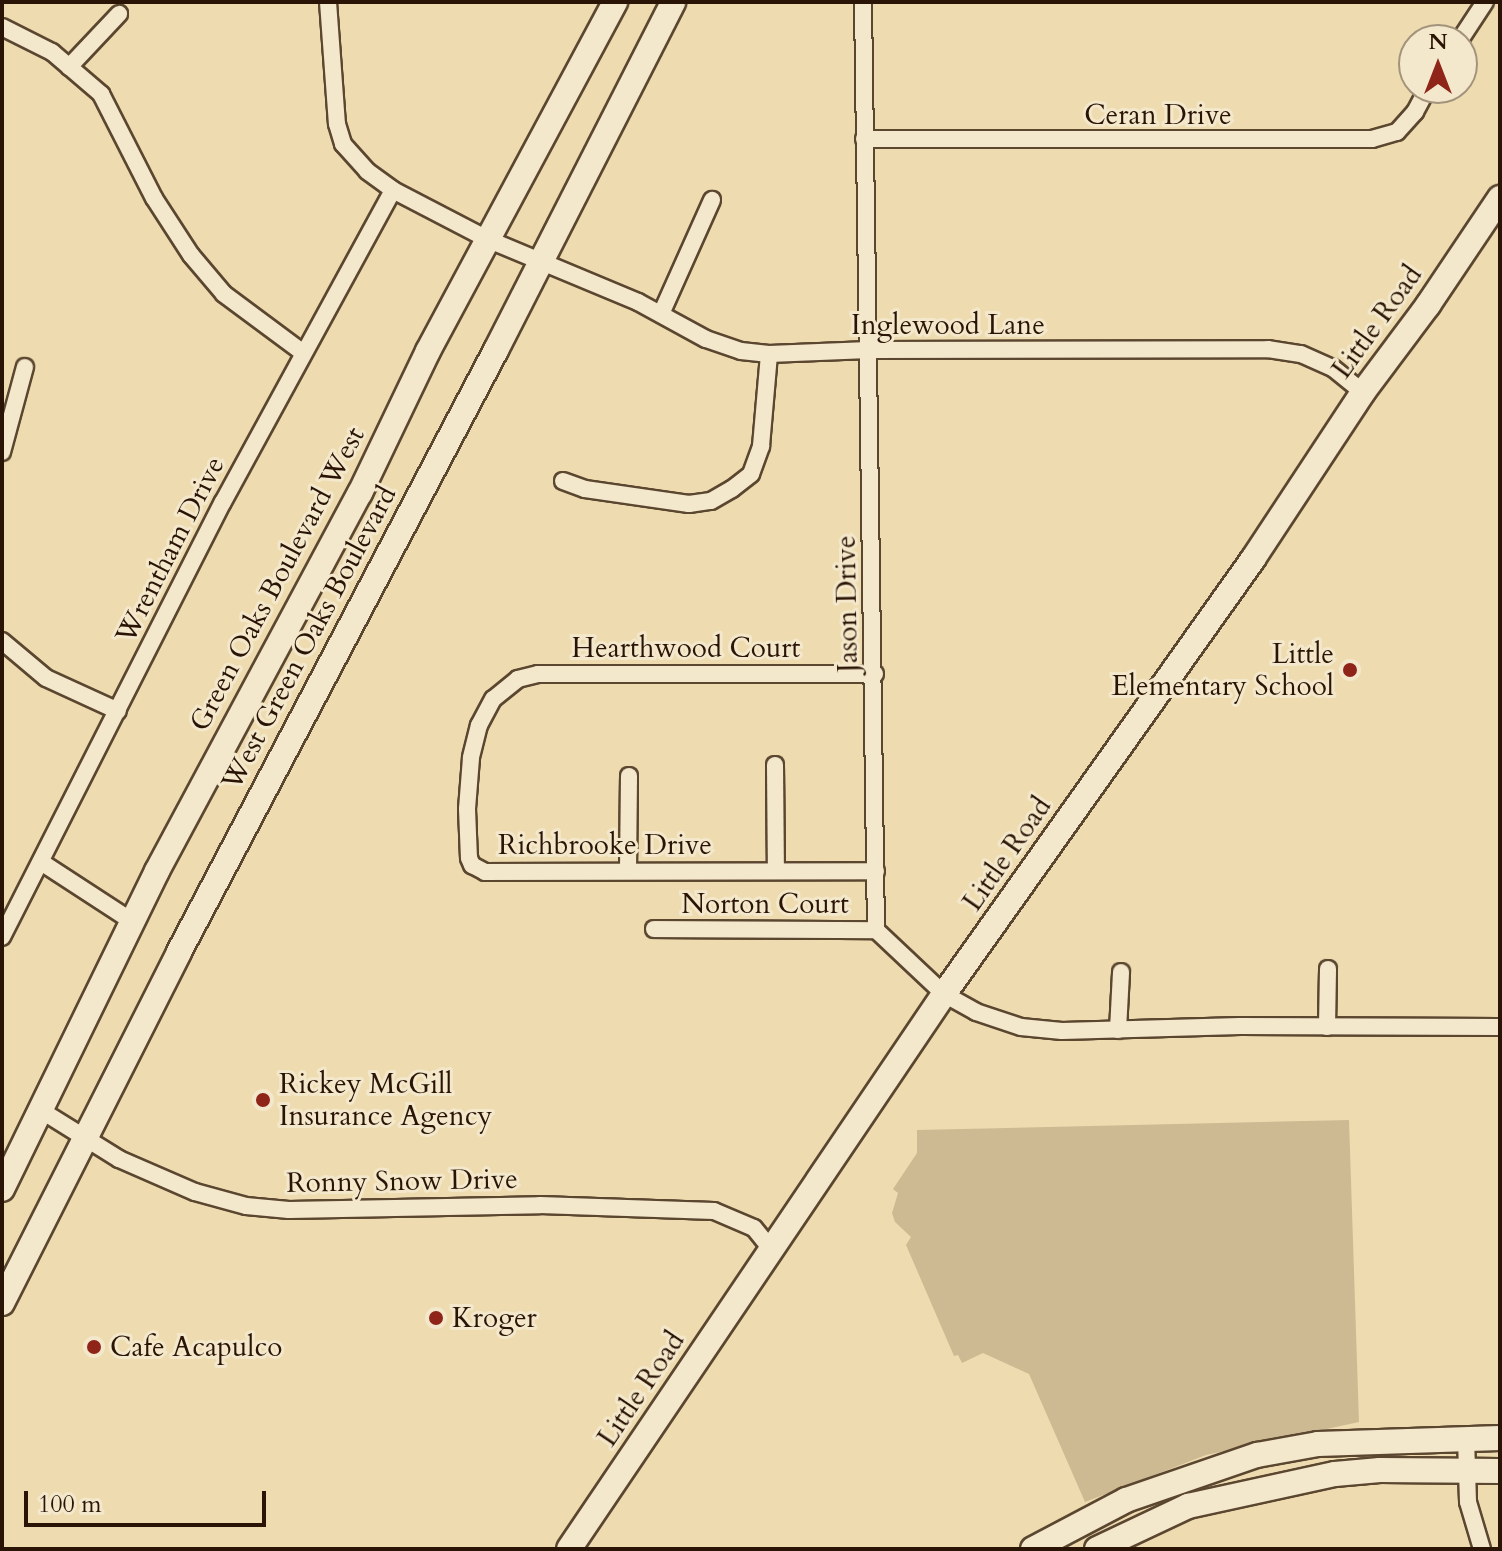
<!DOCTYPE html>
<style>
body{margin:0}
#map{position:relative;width:1502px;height:1551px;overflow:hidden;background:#eedcb0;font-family:Cardo,serif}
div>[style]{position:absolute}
.green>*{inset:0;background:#cdba93}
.roads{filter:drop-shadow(2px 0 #5b4630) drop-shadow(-2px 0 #5b4630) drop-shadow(0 2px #5b4630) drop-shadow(0 -2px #5b4630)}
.street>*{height:16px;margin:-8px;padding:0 8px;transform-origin:8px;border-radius:8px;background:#f4e8cc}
.secondary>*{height:24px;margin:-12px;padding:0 12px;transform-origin:12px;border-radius:12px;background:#f4e8cc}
.dots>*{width:22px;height:22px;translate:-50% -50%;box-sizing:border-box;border:4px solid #f4e8cc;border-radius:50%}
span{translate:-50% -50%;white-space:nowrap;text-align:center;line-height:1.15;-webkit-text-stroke:6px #f4e8cc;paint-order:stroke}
.street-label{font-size:28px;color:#2a1405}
.poi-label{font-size:28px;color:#2a1405}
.right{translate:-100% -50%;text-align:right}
.left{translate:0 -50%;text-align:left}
.frame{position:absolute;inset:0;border:4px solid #2a1405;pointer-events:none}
.north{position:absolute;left:1398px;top:24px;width:80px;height:80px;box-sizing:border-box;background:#f4e8cc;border:2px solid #a3937c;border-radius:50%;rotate:0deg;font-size:22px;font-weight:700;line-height:32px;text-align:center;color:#2a1405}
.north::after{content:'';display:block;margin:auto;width:28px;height:36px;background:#8f2418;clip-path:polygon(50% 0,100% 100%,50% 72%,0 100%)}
.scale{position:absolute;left:24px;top:1491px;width:242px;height:36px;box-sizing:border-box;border:4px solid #2a1405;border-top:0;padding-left:10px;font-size:24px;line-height:28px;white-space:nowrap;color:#2a1405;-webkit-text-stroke:6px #f4e8cc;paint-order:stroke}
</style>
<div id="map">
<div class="green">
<i style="clip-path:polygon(1349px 1120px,1359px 1422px,1206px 1455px,1085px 1502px,1029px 1374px,983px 1353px,962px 1363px,958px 1355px,954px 1356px,906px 1245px,911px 1237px,895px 1222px,892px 1213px,898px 1193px,893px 1189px,917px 1153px,917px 1130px)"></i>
</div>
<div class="roads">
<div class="street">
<i style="left:328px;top:2px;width:122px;rotate:85.8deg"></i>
<i style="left:337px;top:124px;width:21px;rotate:73deg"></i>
<i style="left:343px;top:144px;width:36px;rotate:48deg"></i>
<i style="left:367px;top:171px;width:32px;rotate:36deg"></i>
<i style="left:393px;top:190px;width:106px;rotate:27.5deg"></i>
<i style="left:487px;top:239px;width:164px;rotate:22.6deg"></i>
<i style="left:638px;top:302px;width:77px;rotate:28.6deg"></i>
<i style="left:706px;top:339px;width:37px;rotate:19deg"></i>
<i style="left:741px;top:351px;width:28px;rotate:6deg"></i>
<i style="left:769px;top:354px;width:100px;rotate:-2.3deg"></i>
<i style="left:869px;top:350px;width:399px;rotate:-0.1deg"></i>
<i style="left:1268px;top:349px;width:33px;rotate:9deg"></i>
<i style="left:1301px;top:354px;width:35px;rotate:24deg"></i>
<i style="left:1333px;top:368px;width:38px;rotate:39deg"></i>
<i style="left:863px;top:2px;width:928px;rotate:89.2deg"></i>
<i style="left:876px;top:930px;width:93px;rotate:43.3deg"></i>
<i style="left:944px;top:994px;width:37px;rotate:29deg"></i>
<i style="left:976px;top:1012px;width:47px;rotate:18.4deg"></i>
<i style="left:1021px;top:1027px;width:41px;rotate:5.6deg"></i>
<i style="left:1062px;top:1031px;width:178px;rotate:-1.6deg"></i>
<i style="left:1240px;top:1026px;width:260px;rotate:0.2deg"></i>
<i style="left:2px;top:27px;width:56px;rotate:26.6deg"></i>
<i style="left:52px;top:52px;width:65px;rotate:40.6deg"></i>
<i style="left:101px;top:94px;width:117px;rotate:63deg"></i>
<i style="left:154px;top:198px;width:68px;rotate:57deg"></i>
<i style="left:191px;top:255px;width:51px;rotate:49.8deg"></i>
<i style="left:224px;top:294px;width:97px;rotate:36.6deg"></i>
<i style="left:1460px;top:40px;width:45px;rotate:-56.7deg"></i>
<i style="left:69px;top:67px;width:73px;rotate:-46.7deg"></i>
<i style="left:864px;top:139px;width:508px"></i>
<i style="left:1372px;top:139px;width:26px;rotate:-16deg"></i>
<i style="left:1397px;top:132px;width:27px;rotate:-48deg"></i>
<i style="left:1415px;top:112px;width:27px;rotate:-62deg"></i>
<i style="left:661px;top:314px;width:125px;rotate:-65.9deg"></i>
<i style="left:2px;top:452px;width:88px;rotate:-74.9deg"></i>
<i style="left:563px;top:481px;width:23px;rotate:20deg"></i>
<i style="left:585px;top:489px;width:105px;rotate:8.2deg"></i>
<i style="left:689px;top:504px;width:22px;rotate:-8deg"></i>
<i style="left:711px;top:501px;width:24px;rotate:-30deg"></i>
<i style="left:732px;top:489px;width:24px;rotate:-38deg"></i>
<i style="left:751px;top:474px;width:30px;rotate:-70deg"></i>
<i style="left:761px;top:446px;width:92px;rotate:-85deg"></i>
<i style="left:2px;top:641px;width:57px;rotate:40.1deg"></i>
<i style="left:46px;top:678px;width:79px;rotate:24.6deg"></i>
<i style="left:875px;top:674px;width:337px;rotate:180deg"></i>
<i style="left:538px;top:674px;width:21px;rotate:166deg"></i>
<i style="left:518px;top:679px;width:32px;rotate:141deg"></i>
<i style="left:493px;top:699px;width:30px;rotate:118deg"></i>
<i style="left:479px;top:725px;width:34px;rotate:104deg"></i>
<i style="left:471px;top:758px;width:51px;rotate:94.5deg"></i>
<i style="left:467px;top:809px;width:49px;rotate:87.7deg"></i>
<i style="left:469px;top:858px;width:8px;rotate:67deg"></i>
<i style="left:472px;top:865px;width:15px;rotate:28deg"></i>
<i style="left:485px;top:872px;width:391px;rotate:-0.1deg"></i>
<i style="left:775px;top:765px;width:106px;rotate:89.5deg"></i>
<i style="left:41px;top:862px;width:110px;rotate:33.1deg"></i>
<i style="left:628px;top:871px;width:95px;rotate:-89.4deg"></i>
<i style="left:654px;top:929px;width:222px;rotate:0.3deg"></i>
<i style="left:2px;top:937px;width:488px;rotate:-63.1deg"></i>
<i style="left:223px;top:502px;width:355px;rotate:-61.4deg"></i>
<i style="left:1327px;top:1027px;width:58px;rotate:-89deg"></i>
<i style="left:1118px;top:1030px;width:58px;rotate:-87deg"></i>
<i style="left:42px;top:1111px;width:91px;rotate:31.9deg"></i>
<i style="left:119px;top:1159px;width:83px;rotate:23.5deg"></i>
<i style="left:195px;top:1192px;width:53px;rotate:15.4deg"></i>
<i style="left:246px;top:1206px;width:43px;rotate:5.3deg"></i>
<i style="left:289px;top:1210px;width:251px;rotate:-1.1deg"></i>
<i style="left:540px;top:1205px;width:174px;rotate:2deg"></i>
<i style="left:714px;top:1211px;width:43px;rotate:23deg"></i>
<i style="left:754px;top:1228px;width:28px;rotate:51deg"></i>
<i style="left:1466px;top:1438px;width:64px;rotate:88.2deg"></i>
<i style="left:1468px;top:1502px;width:49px;rotate:73.4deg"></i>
</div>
<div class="secondary">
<i style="left:2px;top:1189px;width:354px;rotate:-64deg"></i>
<i style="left:157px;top:871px;width:429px;rotate:-61.8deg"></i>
<i style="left:360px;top:493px;width:157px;rotate:-64.4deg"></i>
<i style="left:428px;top:351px;width:396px;rotate:-61.8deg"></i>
<i style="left:2px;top:1303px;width:393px;rotate:-63.2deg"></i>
<i style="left:179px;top:952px;width:680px;rotate:-62.23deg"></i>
<i style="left:496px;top:350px;width:390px;rotate:-63deg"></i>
<i style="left:569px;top:1549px;width:670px;rotate:-55.95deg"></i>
<i style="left:944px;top:994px;width:534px;rotate:-54.61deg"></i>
<i style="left:1253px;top:559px;width:200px;rotate:-56.6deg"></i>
<i style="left:1363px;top:392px;width:109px;rotate:-53.2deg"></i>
<i style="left:1428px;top:305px;width:129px;rotate:-56.1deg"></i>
<i style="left:1033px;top:1549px;width:105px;rotate:-27.8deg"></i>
<i style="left:1126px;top:1500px;width:139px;rotate:-19deg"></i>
<i style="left:1257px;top:1455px;width:62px;rotate:-10.2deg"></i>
<i style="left:1318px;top:1444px;width:182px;rotate:-1.9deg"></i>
<i style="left:1097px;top:1549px;width:101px;rotate:-25.3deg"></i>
<i style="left:1188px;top:1506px;width:150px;rotate:-12.3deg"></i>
<i style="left:1335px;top:1474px;width:45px;rotate:-5.1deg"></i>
<i style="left:1380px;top:1470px;width:120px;rotate:0.5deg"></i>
</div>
</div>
<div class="dots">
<i style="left:1350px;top:670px;background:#8f2418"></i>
<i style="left:263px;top:1100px;background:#8f2418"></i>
<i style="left:436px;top:1318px;background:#8f2418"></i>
<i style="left:94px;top:1347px;background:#8f2418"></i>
</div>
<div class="street-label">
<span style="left:1158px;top:115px">Ceran Drive</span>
<span style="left:1377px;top:322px;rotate:-54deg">Little Road</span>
<span style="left:948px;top:325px">Inglewood Lane</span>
<span style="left:170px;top:550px;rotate:-63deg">Wrentham Drive</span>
<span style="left:277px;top:579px;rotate:-62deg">Green Oaks Boulevard West</span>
<span style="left:847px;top:604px;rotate:-91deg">Jason Drive</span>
<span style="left:309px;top:638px;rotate:-62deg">West Green Oaks Boulevard</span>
<span style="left:686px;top:648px">Hearthwood Court</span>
<span style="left:605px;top:845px">Richbrooke Drive</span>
<span style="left:1007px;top:854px;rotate:-55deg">Little Road</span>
<span style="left:765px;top:904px">Norton Court</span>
<span style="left:402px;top:1181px;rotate:-1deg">Ronny Snow Drive</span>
<span style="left:641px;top:1389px;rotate:-56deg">Little Road</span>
</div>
<div class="poi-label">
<span class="right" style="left:1334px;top:670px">Little<br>Elementary School</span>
<span class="left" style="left:279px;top:1100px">Rickey McGill<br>Insurance Agency</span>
<span class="left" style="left:452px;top:1318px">Kroger</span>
<span class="left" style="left:110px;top:1347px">Cafe Acapulco</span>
</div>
<div class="frame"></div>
<div class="north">N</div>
<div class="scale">100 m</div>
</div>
